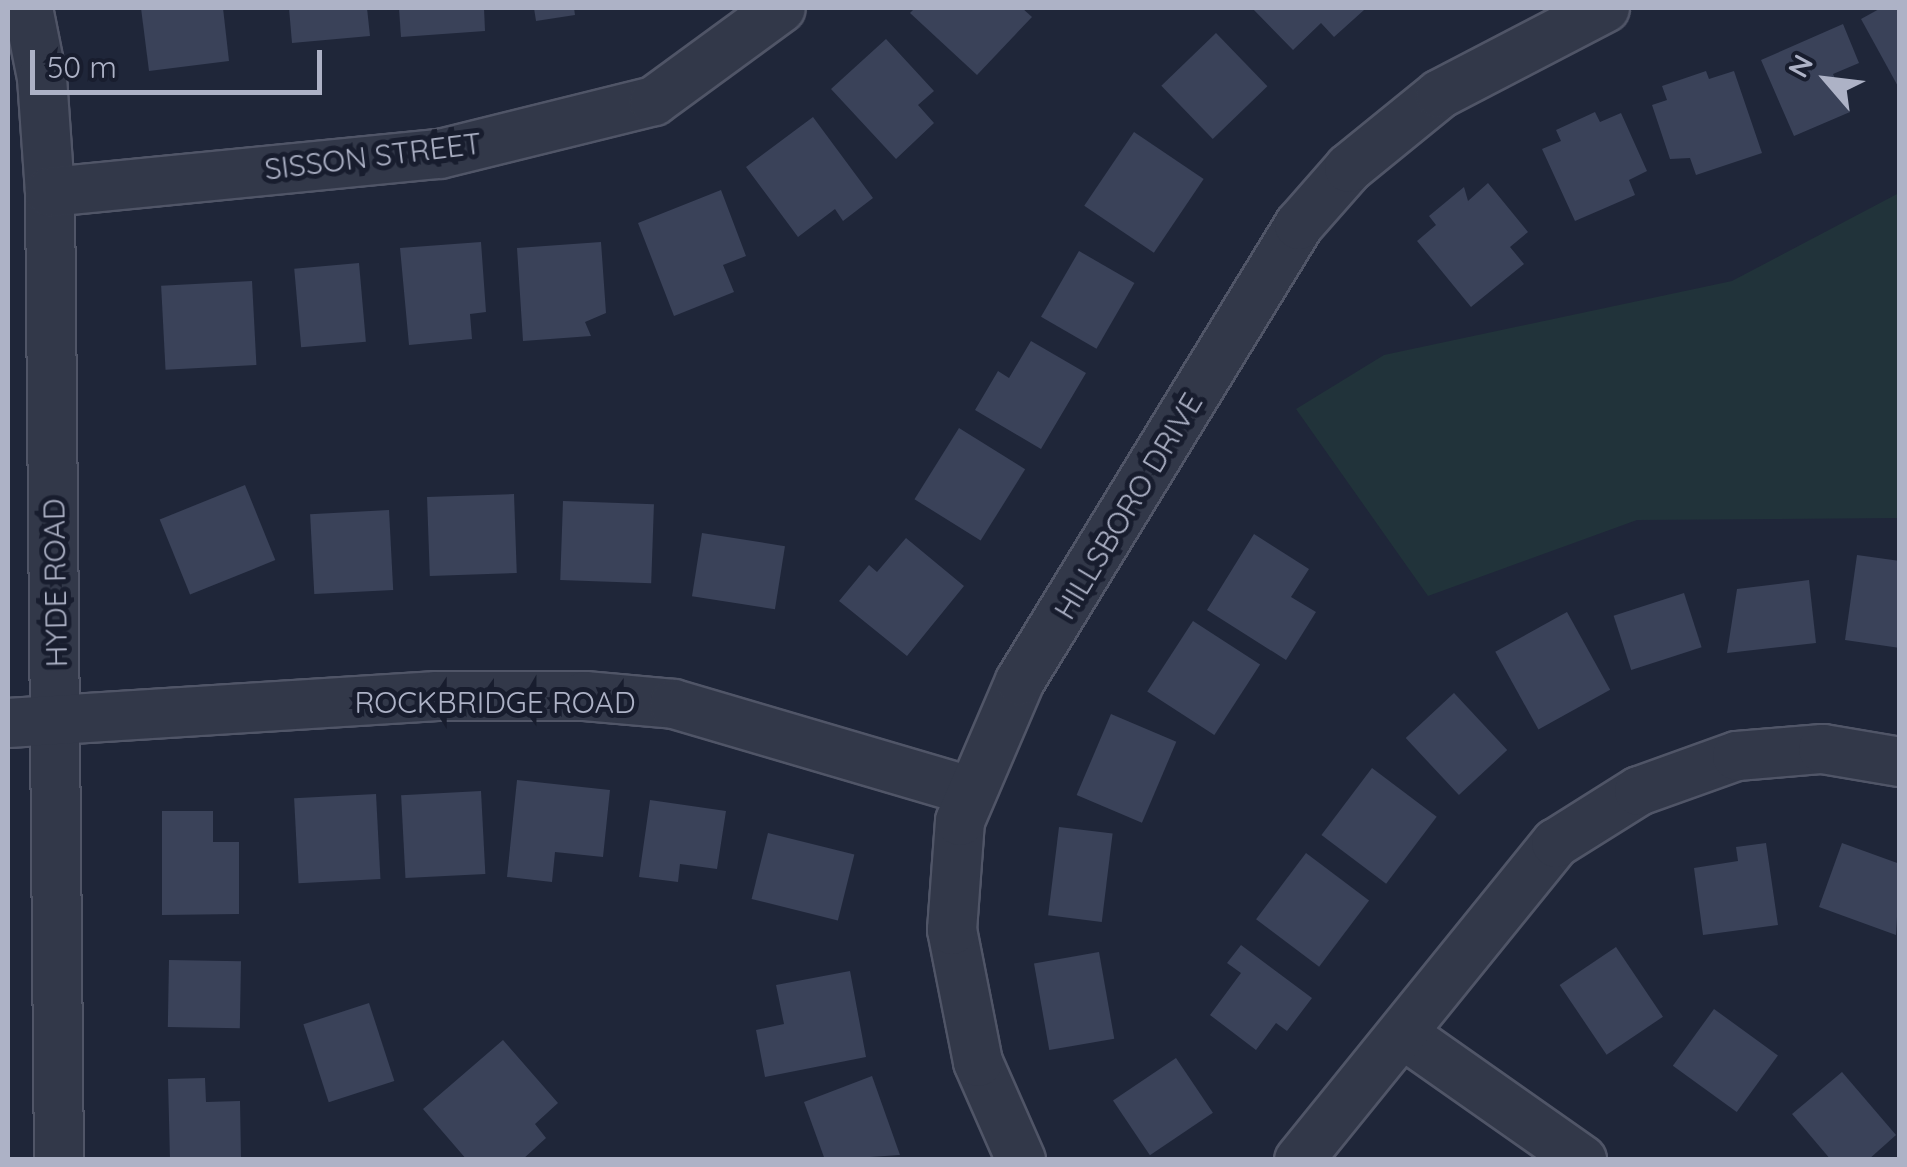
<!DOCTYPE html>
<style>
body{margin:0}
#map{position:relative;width:1907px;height:1167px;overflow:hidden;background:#1f2639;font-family:Quicksand,sans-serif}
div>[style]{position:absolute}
.green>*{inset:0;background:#21333a}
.building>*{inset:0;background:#3a4259;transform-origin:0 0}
.roads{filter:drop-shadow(2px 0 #505567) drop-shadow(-2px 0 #505567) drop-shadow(0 2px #505567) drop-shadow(0 -2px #505567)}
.street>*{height:48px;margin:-24px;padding:0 24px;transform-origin:24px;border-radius:24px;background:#323849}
span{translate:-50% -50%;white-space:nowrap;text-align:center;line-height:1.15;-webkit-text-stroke:10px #181d2e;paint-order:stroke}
.street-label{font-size:30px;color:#adb2c6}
.frame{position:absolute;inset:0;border:10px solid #adb2c6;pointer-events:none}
.north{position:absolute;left:1777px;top:30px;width:100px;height:100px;-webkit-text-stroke:8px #181d2e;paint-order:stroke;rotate:298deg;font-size:28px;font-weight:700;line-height:40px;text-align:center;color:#adb2c6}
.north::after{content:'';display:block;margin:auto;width:35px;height:45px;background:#adb2c6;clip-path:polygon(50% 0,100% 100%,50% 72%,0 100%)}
.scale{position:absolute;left:30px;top:50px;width:292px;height:45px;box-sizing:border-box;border:5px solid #adb2c6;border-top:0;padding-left:12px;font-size:30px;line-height:35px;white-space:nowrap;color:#adb2c6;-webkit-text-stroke:8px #181d2e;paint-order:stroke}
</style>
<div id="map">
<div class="green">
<i style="clip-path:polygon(1899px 193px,1899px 518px,1637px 520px,1428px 596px,1296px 409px,1384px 355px,1732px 281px)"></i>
</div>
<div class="building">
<i style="clip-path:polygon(141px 8px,223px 8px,229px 61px,149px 71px)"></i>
<i style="clip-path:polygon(289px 8px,367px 8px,370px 36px,292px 43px)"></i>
<i style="clip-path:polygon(399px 8px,484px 8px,485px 31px,401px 37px)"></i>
<i style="clip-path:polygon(534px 8px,574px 8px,575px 15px,536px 21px)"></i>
<i style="clip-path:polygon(915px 8px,1022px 8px,1032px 17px,977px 75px,910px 13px)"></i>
<i style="clip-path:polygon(1252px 8px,1361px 8px,1364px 10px,1334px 37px,1321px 23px,1293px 50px)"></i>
<i style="clip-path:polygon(1881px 8px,1900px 8px,1900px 90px,1861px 19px)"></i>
<i style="clip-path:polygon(1843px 24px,1859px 63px,1833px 74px,1850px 112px,1794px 136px,1761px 60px)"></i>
<i style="left:1216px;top:33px;width:74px;height:76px;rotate:46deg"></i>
<i style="clip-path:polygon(886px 39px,934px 91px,918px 105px,934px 123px,896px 159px,831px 89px)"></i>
<i style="clip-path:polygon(1706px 71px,1709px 79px,1734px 71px,1762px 153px,1696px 175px,1690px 158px,1670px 159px,1652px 105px,1667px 100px,1662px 86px)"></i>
<i style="clip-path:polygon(1595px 112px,1600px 122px,1621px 113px,1647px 171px,1629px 180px,1635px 195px,1575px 221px,1542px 149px,1561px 141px,1556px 130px)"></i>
<i style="clip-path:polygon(813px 117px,873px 198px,843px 221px,835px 209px,798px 237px,746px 167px)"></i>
<i style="left:1134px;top:132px;width:84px;height:89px;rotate:34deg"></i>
<i style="clip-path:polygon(1488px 183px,1528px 232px,1510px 247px,1524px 264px,1471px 307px,1417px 241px,1436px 225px,1429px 216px,1464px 187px,1468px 201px)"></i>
<i style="clip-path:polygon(721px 190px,746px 256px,723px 265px,734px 292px,674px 316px,638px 223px)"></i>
<i style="clip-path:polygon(481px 242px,486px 312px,470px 314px,472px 339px,409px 345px,400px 248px)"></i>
<i style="clip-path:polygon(601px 242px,606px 313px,585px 322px,591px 336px,523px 341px,517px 248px)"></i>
<i style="left:1079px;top:251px;width:64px;height:76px;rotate:30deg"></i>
<i style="left:359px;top:263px;width:79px;height:65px;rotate:85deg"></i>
<i style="left:252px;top:281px;width:84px;height:91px;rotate:87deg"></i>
<i style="clip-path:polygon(1031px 341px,1086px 373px,1041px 449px,975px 410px,998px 371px,1009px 378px)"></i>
<i style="left:959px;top:428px;width:78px;height:84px;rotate:32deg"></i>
<i style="left:245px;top:485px;width:81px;height:92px;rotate:68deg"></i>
<i style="left:514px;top:494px;width:79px;height:87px;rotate:88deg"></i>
<i style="left:563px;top:501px;width:91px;height:79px;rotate:2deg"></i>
<i style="left:389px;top:510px;width:80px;height:79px;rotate:87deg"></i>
<i style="left:702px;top:533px;width:84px;height:64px;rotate:9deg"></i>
<i style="clip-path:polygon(1254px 534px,1309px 569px,1291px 597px,1316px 612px,1286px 660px,1207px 610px)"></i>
<i style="clip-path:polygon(906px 538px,964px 586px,907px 656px,839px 601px,869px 565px,877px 572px)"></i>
<i style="clip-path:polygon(1857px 555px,1900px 561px,1900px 648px,1845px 640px)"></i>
<i style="clip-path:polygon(1809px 580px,1816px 643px,1727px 653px,1737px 589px)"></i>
<i style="left:1684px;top:593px;width:57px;height:74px;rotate:72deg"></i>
<i style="left:1567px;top:612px;width:89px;height:82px;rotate:61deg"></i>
<i style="left:1193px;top:621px;width:80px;height:84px;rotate:33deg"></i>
<i style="left:1454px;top:693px;width:78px;height:66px;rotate:47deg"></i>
<i style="left:1111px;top:714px;width:71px;height:88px;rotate:23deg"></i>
<i style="left:1372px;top:768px;width:81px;height:84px;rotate:37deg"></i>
<i style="clip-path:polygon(517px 780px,610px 790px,603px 857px,555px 852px,552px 882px,507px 877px)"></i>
<i style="left:481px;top:791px;width:83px;height:80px;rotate:87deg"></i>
<i style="left:376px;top:794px;width:85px;height:82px;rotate:87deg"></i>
<i style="clip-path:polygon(650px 800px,726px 811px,717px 869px,680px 864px,678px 882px,639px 877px)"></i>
<i style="clip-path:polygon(162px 811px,213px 811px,213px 842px,239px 842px,239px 914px,162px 915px)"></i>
<i style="left:1059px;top:827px;width:54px;height:89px;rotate:7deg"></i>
<i style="left:768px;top:833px;width:89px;height:68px;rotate:14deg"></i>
<i style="clip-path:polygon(1766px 843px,1778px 925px,1703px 935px,1694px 868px,1738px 861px,1736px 847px)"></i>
<i style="clip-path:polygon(1842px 843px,1900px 864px,1896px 935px,1819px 907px)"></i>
<i style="left:1306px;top:853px;width:79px;height:83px;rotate:37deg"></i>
<i style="clip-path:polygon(1241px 945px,1312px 998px,1287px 1031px,1276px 1023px,1256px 1050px,1210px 1015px,1241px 973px,1227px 963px)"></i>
<i style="left:1616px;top:947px;width:84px;height:68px;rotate:56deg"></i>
<i style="left:1099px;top:952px;width:88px;height:66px;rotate:80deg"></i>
<i style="left:169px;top:960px;width:72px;height:67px;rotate:1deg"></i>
<i style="clip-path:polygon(850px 971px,866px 1057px,765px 1077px,756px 1030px,784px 1024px,776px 985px)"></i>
<i style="left:369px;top:1003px;width:82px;height:69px;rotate:72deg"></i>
<i style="left:1714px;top:1009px;width:79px;height:70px;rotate:36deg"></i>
<i style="clip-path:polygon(503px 1040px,558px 1103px,535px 1124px,546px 1138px,522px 1160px,467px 1160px,423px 1109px)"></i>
<i style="left:1176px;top:1058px;width:66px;height:76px;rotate:56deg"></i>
<i style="clip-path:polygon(1842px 1072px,1896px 1135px,1868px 1160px,1831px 1160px,1792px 1114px)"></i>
<i style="clip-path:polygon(872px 1076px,900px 1155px,825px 1160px,804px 1102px)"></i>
<i style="clip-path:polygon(205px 1078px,206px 1102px,240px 1101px,241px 1158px,170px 1160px,168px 1079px)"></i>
</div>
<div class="roads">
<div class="street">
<i style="left:28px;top:8px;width:71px;rotate:78.7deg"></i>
<i style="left:42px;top:78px;width:114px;rotate:86deg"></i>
<i style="left:50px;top:192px;width:968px;rotate:89.47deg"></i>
<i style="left:50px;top:192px;width:392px;rotate:-5.6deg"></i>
<i style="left:440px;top:154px;width:220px;rotate:-13.9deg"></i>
<i style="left:654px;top:101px;width:157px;rotate:-36.2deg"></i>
<i style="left:8px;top:723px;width:430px;rotate:-3.6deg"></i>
<i style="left:437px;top:696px;width:148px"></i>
<i style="left:585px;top:696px;width:89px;rotate:5.1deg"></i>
<i style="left:674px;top:704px;width:309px;rotate:16.4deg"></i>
<i style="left:1403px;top:1034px;width:219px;rotate:35.1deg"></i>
<i style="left:1021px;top:1160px;width:107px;rotate:-113.7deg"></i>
<i style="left:978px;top:1062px;width:135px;rotate:-101.1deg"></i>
<i style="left:952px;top:930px;width:109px;rotate:-85.8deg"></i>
<i style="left:960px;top:821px;width:152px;rotate:-66.8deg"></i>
<i style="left:1020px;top:681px;width:535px;rotate:-58.54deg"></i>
<i style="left:1299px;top:225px;width:76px;rotate:-48.7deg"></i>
<i style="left:1349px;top:168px;width:117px;rotate:-39.1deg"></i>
<i style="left:1440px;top:94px;width:186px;rotate:-27.5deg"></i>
<i style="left:1299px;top:1160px;width:408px;rotate:-51deg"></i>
<i style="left:1556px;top:843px;width:98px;rotate:-32.1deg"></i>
<i style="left:1639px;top:791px;width:104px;rotate:-19.7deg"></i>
<i style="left:1737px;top:756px;width:86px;rotate:-4.7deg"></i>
<i style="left:1823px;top:749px;width:78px;rotate:9.6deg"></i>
</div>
</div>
<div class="street-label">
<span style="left:373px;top:156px;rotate:-7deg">SISSON STREET</span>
<span style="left:1128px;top:506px;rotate:-59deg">HILLSBORO DRIVE</span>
<span style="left:55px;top:583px;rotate:-91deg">HYDE ROAD</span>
<span style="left:495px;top:702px">ROCKBRIDGE ROAD</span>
</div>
<div class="frame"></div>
<div class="north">N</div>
<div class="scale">50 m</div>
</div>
